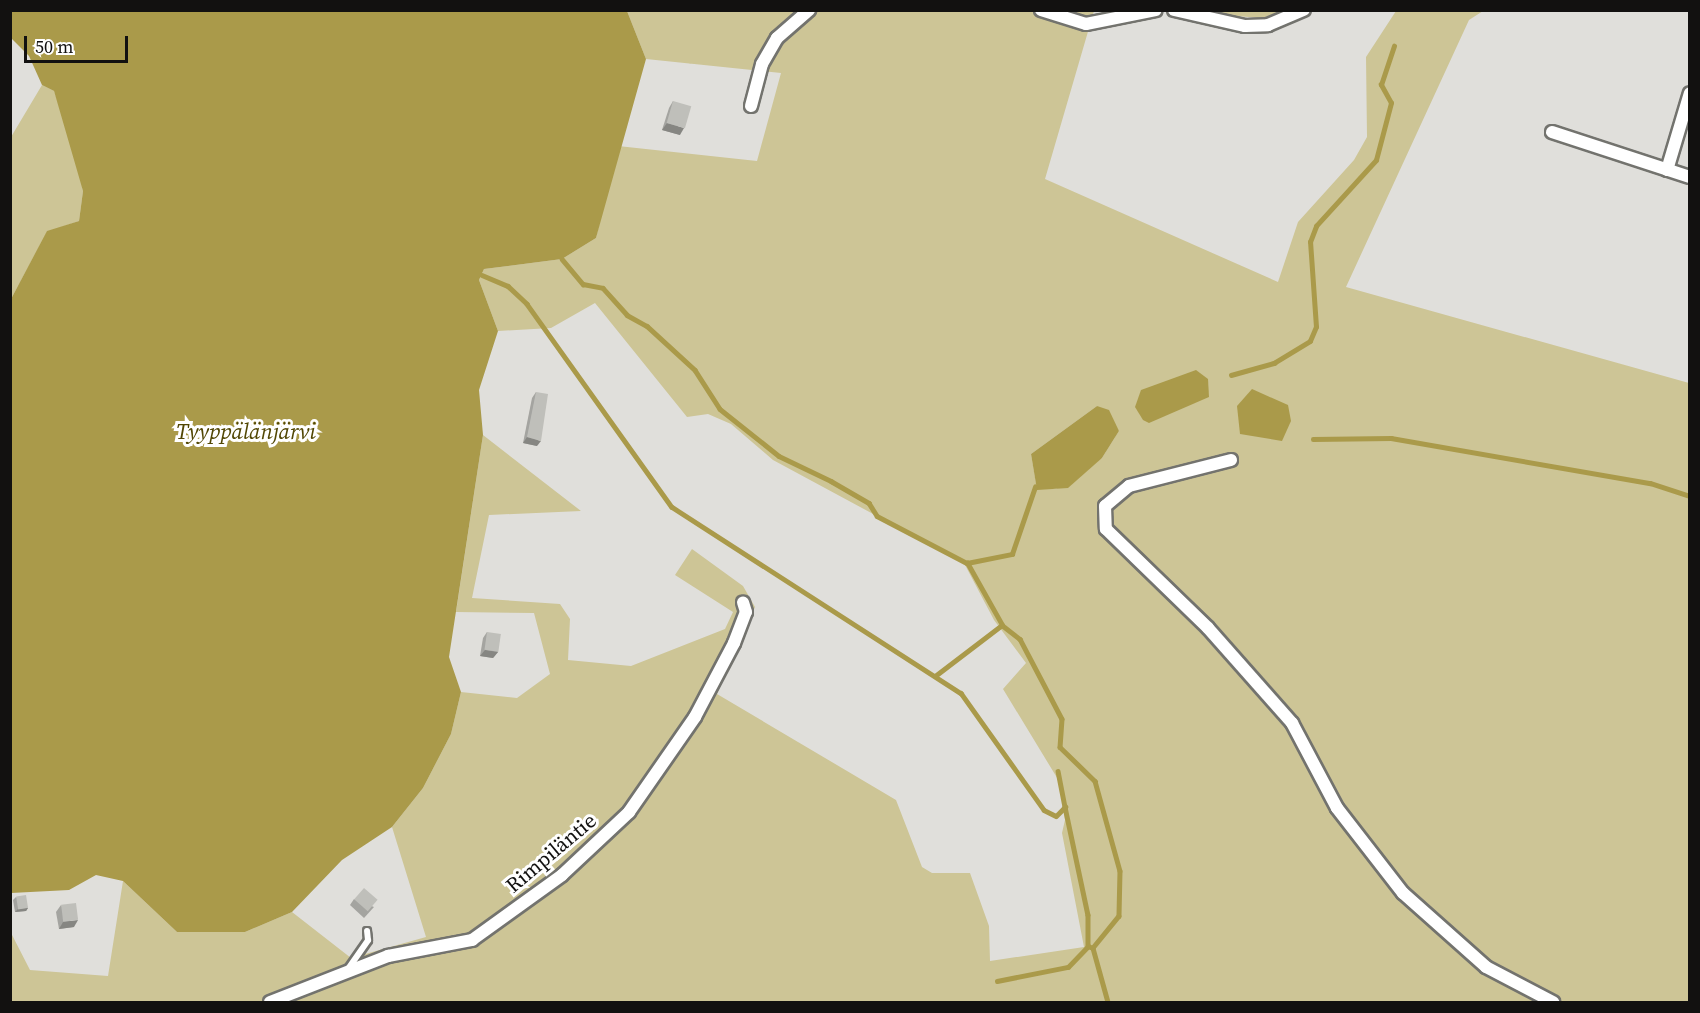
<!DOCTYPE html>
<meta charset="utf-8">
<style>
body{margin:0}
#map{position:relative;width:1700px;height:1013px;overflow:hidden;background:#e0dfdb;font-family:"Source Serif 4",serif}
div>[style]{position:absolute}
.green>*{inset:0;background:#cdc596}
.water>*{inset:0;background:#aa9a4a}
.stream>*{height:4.5px;margin:-2.25px;padding:0 2.25px;transform-origin:2.25px;border-radius:2.25px;background:#aa9a4a}
.roads{filter:drop-shadow(2px 0 #73736e) drop-shadow(-2px 0 #73736e) drop-shadow(0 2px #73736e) drop-shadow(0 -2px #73736e)}
.lane>*{height:6px;margin:-3px;padding:0 3px;transform-origin:3px;border-radius:3px;background:#fff}
.street>*{height:12px;margin:-6px;padding:0 6px;transform-origin:6px;border-radius:6px;background:#fff}
.wall>*{inset:0;background:#a4a4a0}
.shaded-wall>*{inset:0;background:#868682}
.building>*{inset:0;background:#bfbfba;transform-origin:0 0}
span{translate:-50% -50%;white-space:nowrap;text-align:center;line-height:1.15;-webkit-text-stroke:6px #fff;paint-order:stroke}
.street-label{font-size:21px;color:#121110}
.water-label{font-size:22px;color:#524704;font-style:italic}
.frame{position:absolute;inset:0;border:12px solid #121110;pointer-events:none}
.scale{position:absolute;left:24px;top:36px;width:104px;height:27px;box-sizing:border-box;border:3px solid #121110;border-top:0;padding-left:8px;font-size:18px;line-height:21px;white-space:nowrap;color:#121110;-webkit-text-stroke:4px #fff;paint-order:stroke}
</style>
<div id="map">
<div class="green">
<i style="clip-path:polygon(evenodd,627px 11px,1094px 11px,1045px 179px,1278px 282px,1298px 222px,1354px 160px,1367px 137px,1366px 57px,1396px 11px,1483px 11px,1469px 20px,1346px 287px,1689px 383px,1689px 1002px,11px 1002px,10px 931px,30px 970px,108px 976px,123px 881px,177px 932px,245px 932px,292px 912px,351px 958px,426px 937px,392px 827px,423px 788px,451px 734px,461px 692px,517px 698px,550px 674px,534px 613px,456px 612px,483px 435px,581px 511px,489px 515px,472px 598px,560px 604px,570px 619px,568px 660px,631px 666px,725px 629px,733px 612px,675px 575px,692px 549px,743px 586px,755px 607px,717px 694px,896px 800px,922px 867px,932px 873px,970px 873px,989px 926px,990px 961px,1084px 947px,1062px 833px,1065px 820px,1059px 781px,1003px 689px,1026px 663px,994px 620px,964px 563px,773px 460px,731px 424px,708px 414px,687px 417px,595px 303px,551px 328px,498px 331px,479px 280px,484px 269px,562px 259px,596px 238px,618px 146px,757px 161px,781px 73px,646px 59px,627px 11px,1097px 406px,1119px 431px,1102px 458px,1056px 489px,1037px 489px,1031px 454px,1097px 406px)"></i>
<i style="clip-path:polygon(1163px 11px,1283px 11px,1263px 18px)"></i>
<i style="clip-path:polygon(42px 85px,54px 91px,78px 158px,83px 191px,79px 221px,47px 232px,11px 299px,11px 137px)"></i>
</div>
<div class="water">
<i style="clip-path:polygon(11px 10px,627px 11px,646px 59px,596px 238px,562px 259px,484px 269px,479px 280px,498px 331px,479px 390px,483px 435px,449px 657px,461px 692px,451px 734px,423px 788px,392px 827px,342px 860px,292px 912px,245px 932px,177px 932px,123px 881px,96px 875px,69px 890px,11px 893px,11px 299px,47px 231px,79px 221px,83px 191px,54px 91px,42px 85px,29px 56px,11px 38px)"></i>
<i style="clip-path:polygon(1196px 370px,1208px 379px,1209px 397px,1149px 423px,1143px 420px,1135px 407px,1141px 390px)"></i>
<i style="clip-path:polygon(1252px 389px,1288px 405px,1291px 421px,1282px 441px,1240px 434px,1237px 406px)"></i>
<i style="clip-path:polygon(1097px 406px,1109px 410px,1119px 431px,1102px 458px,1068px 488px,1037px 490px,1031px 454px)"></i>
</div>
<div class="stream">
<i style="left:562px;top:259px;width:33px;rotate:50deg"></i>
<i style="left:583px;top:284px;width:20px;rotate:11deg"></i>
<i style="left:603px;top:288px;width:36px;rotate:48deg"></i>
<i style="left:627px;top:315px;width:23px;rotate:29deg"></i>
<i style="left:647px;top:326px;width:65px;rotate:42.5deg"></i>
<i style="left:695px;top:370px;width:46px;rotate:57.3deg"></i>
<i style="left:720px;top:409px;width:75px;rotate:38.5deg"></i>
<i style="left:779px;top:456px;width:58px;rotate:25.7deg"></i>
<i style="left:831px;top:481px;width:44px;rotate:30.1deg"></i>
<i style="left:869px;top:503px;width:15px;rotate:58deg"></i>
<i style="left:877px;top:516px;width:102px;rotate:27.6deg"></i>
<i style="left:967px;top:563px;width:46px;rotate:-11.3deg"></i>
<i style="left:1012px;top:554px;width:71px;rotate:-71.1deg"></i>
<i style="left:482px;top:275px;width:28px;rotate:23deg"></i>
<i style="left:508px;top:286px;width:26px;rotate:43deg"></i>
<i style="left:527px;top:304px;width:249px;rotate:54.5deg"></i>
<i style="left:672px;top:507px;width:344px;rotate:32.8deg"></i>
<i style="left:961px;top:693px;width:143px;rotate:54.6deg"></i>
<i style="left:1044px;top:810px;width:13px;rotate:27deg"></i>
<i style="left:1056px;top:816px;width:13px;rotate:-45deg"></i>
<i style="left:1065px;top:807px;width:110px;rotate:78deg"></i>
<i style="left:1088px;top:915px;width:31px;rotate:90deg"></i>
<i style="left:1088px;top:946px;width:5px;rotate:22deg"></i>
<i style="left:1093px;top:948px;width:56px;rotate:74.5deg"></i>
<i style="left:1231px;top:375px;width:45px;rotate:-15.6deg"></i>
<i style="left:1274px;top:363px;width:42px;rotate:-31.4deg"></i>
<i style="left:1310px;top:341px;width:15px;rotate:-67deg"></i>
<i style="left:1316px;top:327px;width:85px;rotate:-94deg"></i>
<i style="left:1310px;top:242px;width:17px;rotate:-69deg"></i>
<i style="left:1316px;top:226px;width:89px;rotate:-47.7deg"></i>
<i style="left:1376px;top:160px;width:59px;rotate:-75.3deg"></i>
<i style="left:1391px;top:103px;width:21px;rotate:-119deg"></i>
<i style="left:1381px;top:85px;width:41px;rotate:-71.6deg"></i>
<i style="left:1313px;top:439px;width:78px;rotate:-0.7deg"></i>
<i style="left:1391px;top:438px;width:263px;rotate:9.9deg"></i>
<i style="left:1650px;top:483px;width:42px;rotate:18deg"></i>
<i style="left:1002px;top:625px;width:23px;rotate:38deg"></i>
<i style="left:1020px;top:639px;width:90px;rotate:62.3deg"></i>
<i style="left:1062px;top:719px;width:28px;rotate:94deg"></i>
<i style="left:1060px;top:747px;width:49px;rotate:44.2deg"></i>
<i style="left:1095px;top:781px;width:93px;rotate:74.5deg"></i>
<i style="left:1120px;top:871px;width:45px;rotate:91.3deg"></i>
<i style="left:1119px;top:916px;width:41px;rotate:129.1deg"></i>
<i style="left:935px;top:676px;width:84px;rotate:-37.3deg"></i>
<i style="left:1002px;top:625px;width:71px;rotate:-119.4deg"></i>
<i style="left:1058px;top:771px;width:37px;rotate:79deg"></i>
<i style="left:997px;top:981px;width:72px;rotate:-11.2deg"></i>
<i style="left:1068px;top:967px;width:29px;rotate:-46deg"></i>
</div>
<div class="roads">
<div class="lane">
<i style="left:348px;top:969px;width:35px;rotate:-55deg"></i>
<i style="left:368px;top:940px;width:9px;rotate:-96deg"></i>
</div>
<div class="street">
<i style="left:1041px;top:10px;width:47px;rotate:17.3deg"></i>
<i style="left:1086px;top:24px;width:71px;rotate:-11.3deg"></i>
<i style="left:1174px;top:10px;width:73px;rotate:12.7deg"></i>
<i style="left:1245px;top:26px;width:23px;rotate:-2deg"></i>
<i style="left:1268px;top:25px;width:39px;rotate:-23deg"></i>
<i style="left:751px;top:106px;width:43px;rotate:-75.3deg"></i>
<i style="left:762px;top:64px;width:30px;rotate:-60deg"></i>
<i style="left:777px;top:38px;width:43px;rotate:-41.2deg"></i>
<i style="left:1552px;top:132px;width:145px;rotate:18.1deg"></i>
<i style="left:1667px;top:170px;width:80px;rotate:-73.4deg"></i>
<i style="left:1231px;top:460px;width:105px;rotate:165.7deg"></i>
<i style="left:1129px;top:486px;width:31px;rotate:140deg"></i>
<i style="left:1105px;top:506px;width:23px;rotate:88deg"></i>
<i style="left:1106px;top:529px;width:142px;rotate:44.1deg"></i>
<i style="left:1208px;top:628px;width:127px;rotate:48.5deg"></i>
<i style="left:1292px;top:723px;width:96px;rotate:62.1deg"></i>
<i style="left:1337px;top:808px;width:108px;rotate:52.2deg"></i>
<i style="left:1403px;top:893px;width:111px;rotate:41.7deg"></i>
<i style="left:1486px;top:967px;width:76px;rotate:27.6deg"></i>
<i style="left:270px;top:1002px;width:127px;rotate:-21.3deg"></i>
<i style="left:388px;top:956px;width:86px;rotate:-10.8deg"></i>
<i style="left:472px;top:940px;width:111px;rotate:-35.8deg"></i>
<i style="left:562px;top:875px;width:92px;rotate:-43.2deg"></i>
<i style="left:629px;top:812px;width:116px;rotate:-55.2deg"></i>
<i style="left:695px;top:717px;width:84px;rotate:-62.2deg"></i>
<i style="left:734px;top:643px;width:33px;rotate:-69deg"></i>
<i style="left:746px;top:612px;width:10px;rotate:-107deg"></i>
</div>
</div>
<div class="wall">
<i style="clip-path:polygon(673px 101px,680px 135px,662px 130px,669px 108px)"></i>
<i style="clip-path:polygon(536px 392px,537px 446px,523px 443px,532px 398px)"></i>
<i style="clip-path:polygon(487px 632px,498px 652px,493px 658px,480px 656px,483px 638px)"></i>
<i style="clip-path:polygon(16px 897px,28px 908px,26px 911px,15px 912px,13px 900px)"></i>
<i style="clip-path:polygon(354px 899px,374px 907px,364px 918px,350px 905px)"></i>
<i style="clip-path:polygon(61px 905px,74px 927px,59px 929px,56px 912px)"></i>
</div>
<div class="shaded-wall">
<i style="clip-path:polygon(667px 123px,684px 128px,680px 135px,662px 130px)"></i>
<i style="clip-path:polygon(527px 437px,541px 441px,537px 446px,523px 443px)"></i>
<i style="clip-path:polygon(485px 650px,498px 652px,493px 658px,480px 656px)"></i>
<i style="clip-path:polygon(28px 908px,26px 911px,15px 912px,18px 909px)"></i>
<i style="clip-path:polygon(78px 920px,74px 927px,59px 929px,63px 922px)"></i>
</div>
<div class="building">
<i style="left:673px;top:101px;width:19px;height:23px;rotate:16deg"></i>
<i style="clip-path:polygon(536px 392px,548px 394px,541px 441px,527px 437px)"></i>
<i style="left:487px;top:632px;width:14px;height:18px;rotate:8deg"></i>
<i style="left:364px;top:888px;width:18px;height:15px;rotate:41deg"></i>
<i style="left:26px;top:895px;width:13px;height:10px;rotate:81deg"></i>
<i style="left:76px;top:903px;width:17px;height:15px;rotate:83deg"></i>
</div>
<div class="street-label">
<span style="left:551px;top:853px;rotate:-40deg">Rimpiläntie</span>
</div>
<div class="water-label">
<span style="left:246px;top:432px">Tyyppälänjärvi</span>
</div>
<div class="frame"></div>
<div class="scale">50 m</div>
</div>
